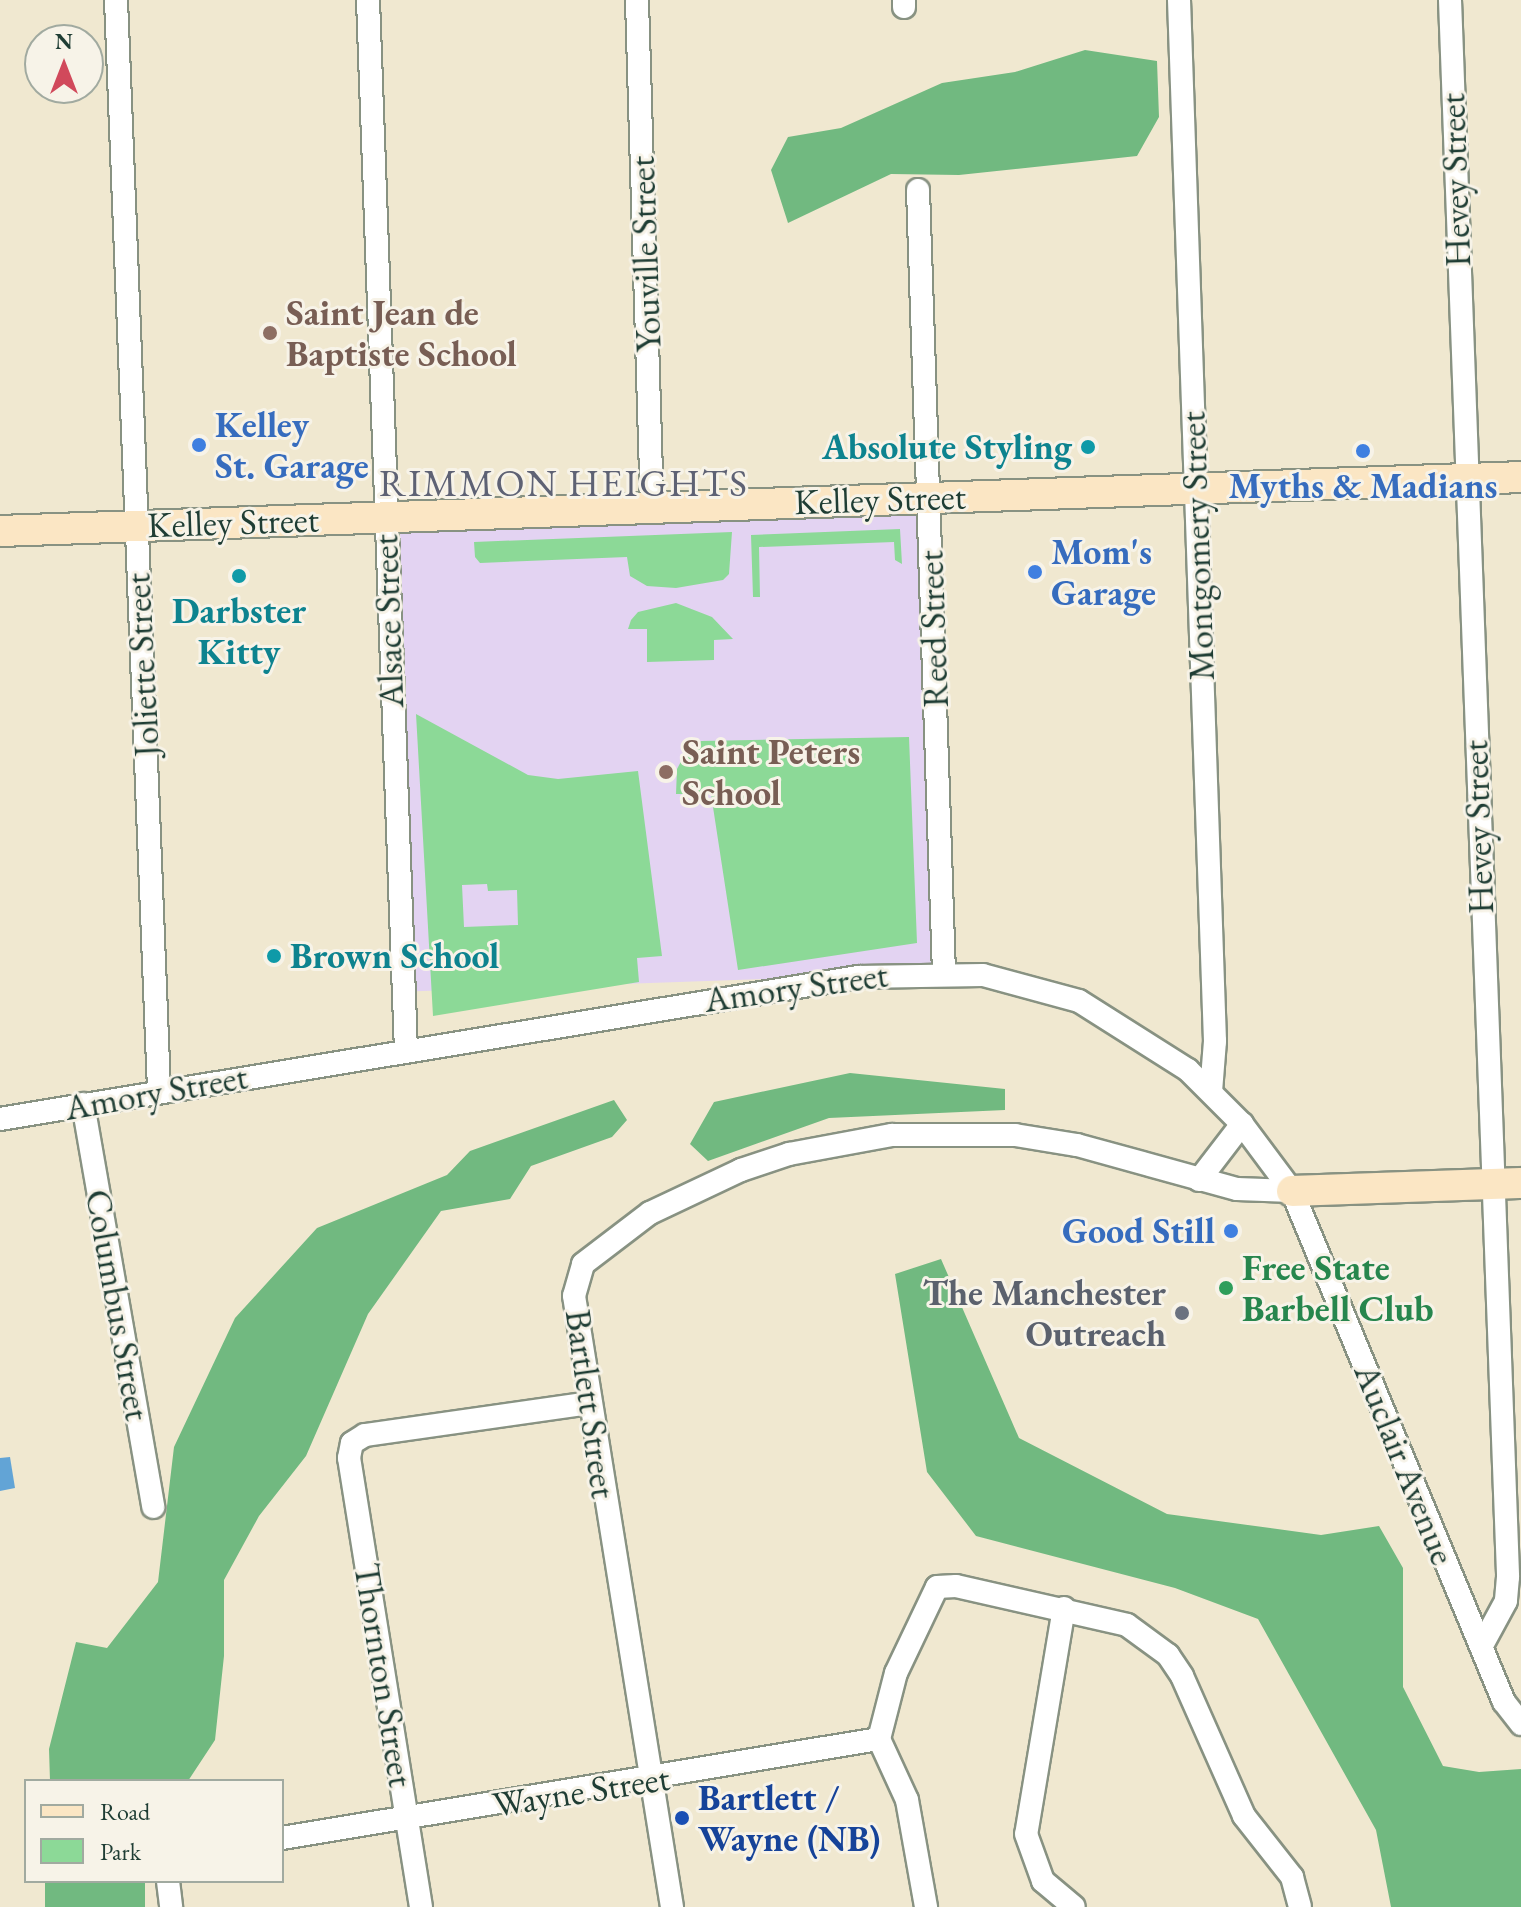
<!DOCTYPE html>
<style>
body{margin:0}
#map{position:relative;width:1521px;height:1907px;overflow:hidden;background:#f0e8d0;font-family:"EB Garamond",serif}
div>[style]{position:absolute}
.built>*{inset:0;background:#e3d3f2;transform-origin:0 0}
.green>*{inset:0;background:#8cd997}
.forest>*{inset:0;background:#71b980;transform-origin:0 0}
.water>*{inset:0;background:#62a4d6}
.roads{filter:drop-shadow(2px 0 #889282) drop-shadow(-2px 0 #889282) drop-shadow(0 2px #889282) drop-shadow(0 -2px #889282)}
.street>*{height:22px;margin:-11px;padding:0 11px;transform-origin:11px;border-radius:11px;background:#fff}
.secondary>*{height:30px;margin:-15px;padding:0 15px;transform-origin:15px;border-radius:15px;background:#fbe6c4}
.dots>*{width:22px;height:22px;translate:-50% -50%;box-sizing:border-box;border:4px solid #f7f3e8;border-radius:50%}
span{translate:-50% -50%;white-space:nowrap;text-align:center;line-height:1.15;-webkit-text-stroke:6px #f7f3e8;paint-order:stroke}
.street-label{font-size:36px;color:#1f3d34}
.education-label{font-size:36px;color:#785e54;font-weight:700}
.left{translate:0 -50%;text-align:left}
.shop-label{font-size:36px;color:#366cbe;font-weight:700}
.right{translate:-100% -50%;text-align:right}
.culture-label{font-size:36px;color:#0d838f;font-weight:700}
.leisure-label{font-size:36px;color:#27864d;font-weight:700}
.worship-label{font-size:36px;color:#5b616d;font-weight:700}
.transit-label{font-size:36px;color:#164399;font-weight:700}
.neighbourhood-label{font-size:38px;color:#5e6274;letter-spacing:2px}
.legend{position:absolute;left:24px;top:1779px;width:260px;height:104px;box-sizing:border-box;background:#f7f3e8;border:2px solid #a1aaa0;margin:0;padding:10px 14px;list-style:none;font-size:24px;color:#1f3d34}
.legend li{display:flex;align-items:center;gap:16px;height:40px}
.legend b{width:40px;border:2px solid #a1aaa0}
.north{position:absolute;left:24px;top:24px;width:80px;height:80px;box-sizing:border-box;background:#f7f3e8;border:2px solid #a1aaa0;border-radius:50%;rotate:0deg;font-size:22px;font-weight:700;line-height:32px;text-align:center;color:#1f3d34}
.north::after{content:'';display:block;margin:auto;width:28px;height:36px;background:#d1495b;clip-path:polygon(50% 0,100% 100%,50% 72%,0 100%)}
</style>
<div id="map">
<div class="built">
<i style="left:930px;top:498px;width:475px;height:546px;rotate:88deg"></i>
</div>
<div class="green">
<i style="clip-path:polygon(900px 529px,902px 564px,895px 560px,894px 542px,759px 547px,760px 597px,753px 597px,751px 535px)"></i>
<i style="clip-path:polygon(732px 532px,729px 574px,723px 580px,676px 588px,647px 586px,630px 576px,627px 557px,480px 563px,475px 557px,474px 542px)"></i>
<i style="clip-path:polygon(676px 603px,712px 617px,733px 639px,714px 640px,714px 660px,647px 662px,647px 629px,628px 629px,631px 620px,638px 612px)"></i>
<i style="clip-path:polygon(evenodd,416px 714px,528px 775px,558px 779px,638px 771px,662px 956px,637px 958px,639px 982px,433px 1016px,416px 714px,487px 884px,488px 891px,517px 890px,518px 925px,464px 927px,462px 885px,487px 884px)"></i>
<i style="clip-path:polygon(909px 737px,917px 943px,738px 970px,711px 794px,676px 794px,677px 769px,686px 752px,701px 741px)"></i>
</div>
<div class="forest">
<i style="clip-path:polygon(1085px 50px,1157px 61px,1159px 117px,1137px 156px,959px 175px,891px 174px,788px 223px,771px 170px,788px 137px,841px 128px,942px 83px,1015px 72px)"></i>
<i style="clip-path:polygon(850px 1073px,1005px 1089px,1005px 1110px,829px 1118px,708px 1161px,690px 1144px,714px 1102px)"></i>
<i style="clip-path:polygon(614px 1100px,627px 1120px,612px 1137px,531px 1166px,510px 1199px,441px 1211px,368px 1314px,306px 1456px,259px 1516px,224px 1580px,224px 1656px,215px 1740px,188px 1781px,50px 1781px,49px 1749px,76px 1642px,107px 1648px,158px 1582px,174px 1447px,235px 1318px,317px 1228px,447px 1175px,470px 1151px)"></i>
<i style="clip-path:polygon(941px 1259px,1019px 1438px,1167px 1514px,1321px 1535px,1379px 1526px,1403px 1568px,1403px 1687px,1443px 1766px,1479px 1772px,1521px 1769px,1521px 1907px,1391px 1907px,1376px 1830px,1258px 1619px,1175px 1588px,976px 1536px,927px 1472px,895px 1274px)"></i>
<i style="left:45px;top:1881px;width:100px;height:26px"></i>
</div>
<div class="water">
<i style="clip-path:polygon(10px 1457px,15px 1488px,0 1491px,0 1458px)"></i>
</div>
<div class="roads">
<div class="street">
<i style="left:116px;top:0;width:1091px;rotate:87.74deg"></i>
<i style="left:368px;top:0;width:1051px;rotate:87.93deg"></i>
<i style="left:637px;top:0;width:507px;rotate:88.31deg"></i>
<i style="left:904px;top:0;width:7px;rotate:90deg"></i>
<i style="left:1179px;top:0;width:1042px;rotate:88.02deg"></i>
<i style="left:1215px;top:1041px;width:51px;rotate:94.5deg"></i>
<i style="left:1450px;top:0;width:1578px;rotate:87.89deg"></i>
<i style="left:1508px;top:1577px;width:24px;rotate:95deg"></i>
<i style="left:1506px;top:1601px;width:52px;rotate:118.5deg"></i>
<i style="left:918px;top:190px;width:783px;rotate:88.1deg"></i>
<i style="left:83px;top:1104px;width:409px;rotate:80.1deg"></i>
<i style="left:0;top:1119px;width:870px;rotate:-9.4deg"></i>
<i style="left:858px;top:977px;width:125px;rotate:-0.9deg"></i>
<i style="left:983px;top:975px;width:99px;rotate:15.2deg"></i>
<i style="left:1079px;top:1001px;width:129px;rotate:32.3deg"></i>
<i style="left:1188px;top:1070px;width:76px;rotate:45deg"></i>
<i style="left:1242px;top:1124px;width:84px;rotate:53.3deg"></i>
<i style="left:1292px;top:1191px;width:553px;rotate:67.47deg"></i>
<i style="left:1504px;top:1702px;width:28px;rotate:52deg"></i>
<i style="left:1199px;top:1180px;width:71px;rotate:-52.5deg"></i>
<i style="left:1064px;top:1608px;width:229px;rotate:99.5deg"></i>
<i style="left:1026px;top:1834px;width:50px;rotate:70.1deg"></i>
<i style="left:1043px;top:1881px;width:40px;rotate:40deg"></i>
<i style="left:879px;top:1739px;width:68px;rotate:-75.6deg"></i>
<i style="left:896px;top:1673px;width:95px;rotate:-64.5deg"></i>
<i style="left:937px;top:1587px;width:19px;rotate:-3deg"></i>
<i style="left:956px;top:1586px;width:175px;rotate:12.8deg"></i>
<i style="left:1127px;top:1625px;width:51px;rotate:36.2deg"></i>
<i style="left:1168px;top:1655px;width:25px;rotate:56deg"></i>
<i style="left:1182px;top:1676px;width:153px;rotate:66.1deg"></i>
<i style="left:1244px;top:1816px;width:78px;rotate:51.8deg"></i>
<i style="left:1292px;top:1877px;width:31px;rotate:75deg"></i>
<i style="left:879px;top:1739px;width:67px;rotate:65.3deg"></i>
<i style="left:907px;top:1800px;width:109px;rotate:79.9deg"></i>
<i style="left:282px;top:1838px;width:605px;rotate:-9.42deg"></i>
<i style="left:168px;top:1881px;width:26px;rotate:83deg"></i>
<i style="left:421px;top:1907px;width:455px;rotate:-99.1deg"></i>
<i style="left:349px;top:1458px;width:15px;rotate:-79deg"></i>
<i style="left:352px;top:1443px;width:15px;rotate:-32deg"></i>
<i style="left:365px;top:1435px;width:226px;rotate:-8.1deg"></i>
<i style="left:672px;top:1907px;width:619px;rotate:-99.11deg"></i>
<i style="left:574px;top:1296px;width:33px;rotate:-74deg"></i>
<i style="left:583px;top:1264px;width:84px;rotate:-37.3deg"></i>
<i style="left:650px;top:1213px;width:101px;rotate:-25.3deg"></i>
<i style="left:741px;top:1170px;width:51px;rotate:-18.4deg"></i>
<i style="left:789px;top:1154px;width:105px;rotate:-10.5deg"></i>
<i style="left:892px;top:1135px;width:123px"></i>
<i style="left:1015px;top:1135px;width:63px;rotate:9.2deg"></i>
<i style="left:1077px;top:1145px;width:166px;rotate:15.4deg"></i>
<i style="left:1237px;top:1189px;width:55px;rotate:2.1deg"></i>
</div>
<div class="secondary">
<i style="left:0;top:531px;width:1522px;rotate:-2.03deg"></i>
<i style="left:1292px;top:1191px;width:229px;rotate:-2deg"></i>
</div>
</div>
<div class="dots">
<i style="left:270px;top:333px;background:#8d6e63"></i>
<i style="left:199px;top:445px;background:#3f7fe0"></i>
<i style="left:1088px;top:447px;background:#0f9aa8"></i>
<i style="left:1363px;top:451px;background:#3f7fe0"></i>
<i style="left:1035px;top:572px;background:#3f7fe0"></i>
<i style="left:239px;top:576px;background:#0f9aa8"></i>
<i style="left:666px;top:772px;background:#8d6e63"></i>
<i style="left:274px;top:956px;background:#0f9aa8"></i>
<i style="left:1231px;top:1231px;background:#3f7fe0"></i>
<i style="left:1226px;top:1288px;background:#2e9e5b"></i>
<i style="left:1182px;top:1313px;background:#6b7280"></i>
<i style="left:682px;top:1818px;background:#1a4fb4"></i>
</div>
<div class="street-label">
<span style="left:1455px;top:180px;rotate:-92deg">Hevey Street</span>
<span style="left:645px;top:254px;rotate:-92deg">Youville Street</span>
<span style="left:880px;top:499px;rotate:-2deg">Kelley Street</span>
<span style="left:233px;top:522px;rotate:-2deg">Kelley Street</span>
<span style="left:1197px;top:546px;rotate:-92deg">Montgomery Street</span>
<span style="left:388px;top:621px;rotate:-92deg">Alsace Street</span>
<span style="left:933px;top:629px;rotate:-92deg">Reed Street</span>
<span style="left:142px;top:665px;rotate:-93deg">Joliette Street</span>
<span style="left:1478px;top:827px;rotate:-92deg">Hevey Street</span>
<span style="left:796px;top:987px;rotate:-8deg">Amory Street</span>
<span style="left:156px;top:1092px;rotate:-10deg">Amory Street</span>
<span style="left:118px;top:1305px;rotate:80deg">Columbus Street</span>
<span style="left:591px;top:1404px;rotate:82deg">Bartlett Street</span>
<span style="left:1405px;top:1464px;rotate:68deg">Auclair Avenue</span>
<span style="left:384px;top:1675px;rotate:81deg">Thornton Street</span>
<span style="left:581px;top:1791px;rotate:-9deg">Wayne Street</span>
</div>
<div class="education-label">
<span class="left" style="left:286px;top:333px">Saint Jean de<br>Baptiste School</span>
<span class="left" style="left:682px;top:772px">Saint Peters<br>School</span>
</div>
<div class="shop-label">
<span class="left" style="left:215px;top:445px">Kelley<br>St. Garage</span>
<span style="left:1363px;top:486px">Myths &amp; Madians</span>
<span class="left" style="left:1051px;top:572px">Mom's<br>Garage</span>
<span class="right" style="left:1215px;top:1231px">Good Still</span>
</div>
<div class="culture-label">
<span class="right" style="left:1072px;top:447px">Absolute Styling</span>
<span style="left:239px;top:631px">Darbster<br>Kitty</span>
<span class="left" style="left:290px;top:956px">Brown School</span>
</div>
<div class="leisure-label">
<span class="left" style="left:1242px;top:1288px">Free State<br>Barbell Club</span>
</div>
<div class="worship-label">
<span class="right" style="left:1166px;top:1313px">The Manchester<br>Outreach</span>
</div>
<div class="transit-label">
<span class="left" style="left:698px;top:1818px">Bartlett /<br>Wayne (NB)</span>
</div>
<div class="neighbourhood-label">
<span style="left:564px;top:483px">RIMMON HEIGHTS</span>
</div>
<ul class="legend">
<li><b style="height:10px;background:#fbe6c4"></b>Road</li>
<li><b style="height:22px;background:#8cd997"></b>Park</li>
</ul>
<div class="north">N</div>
</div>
